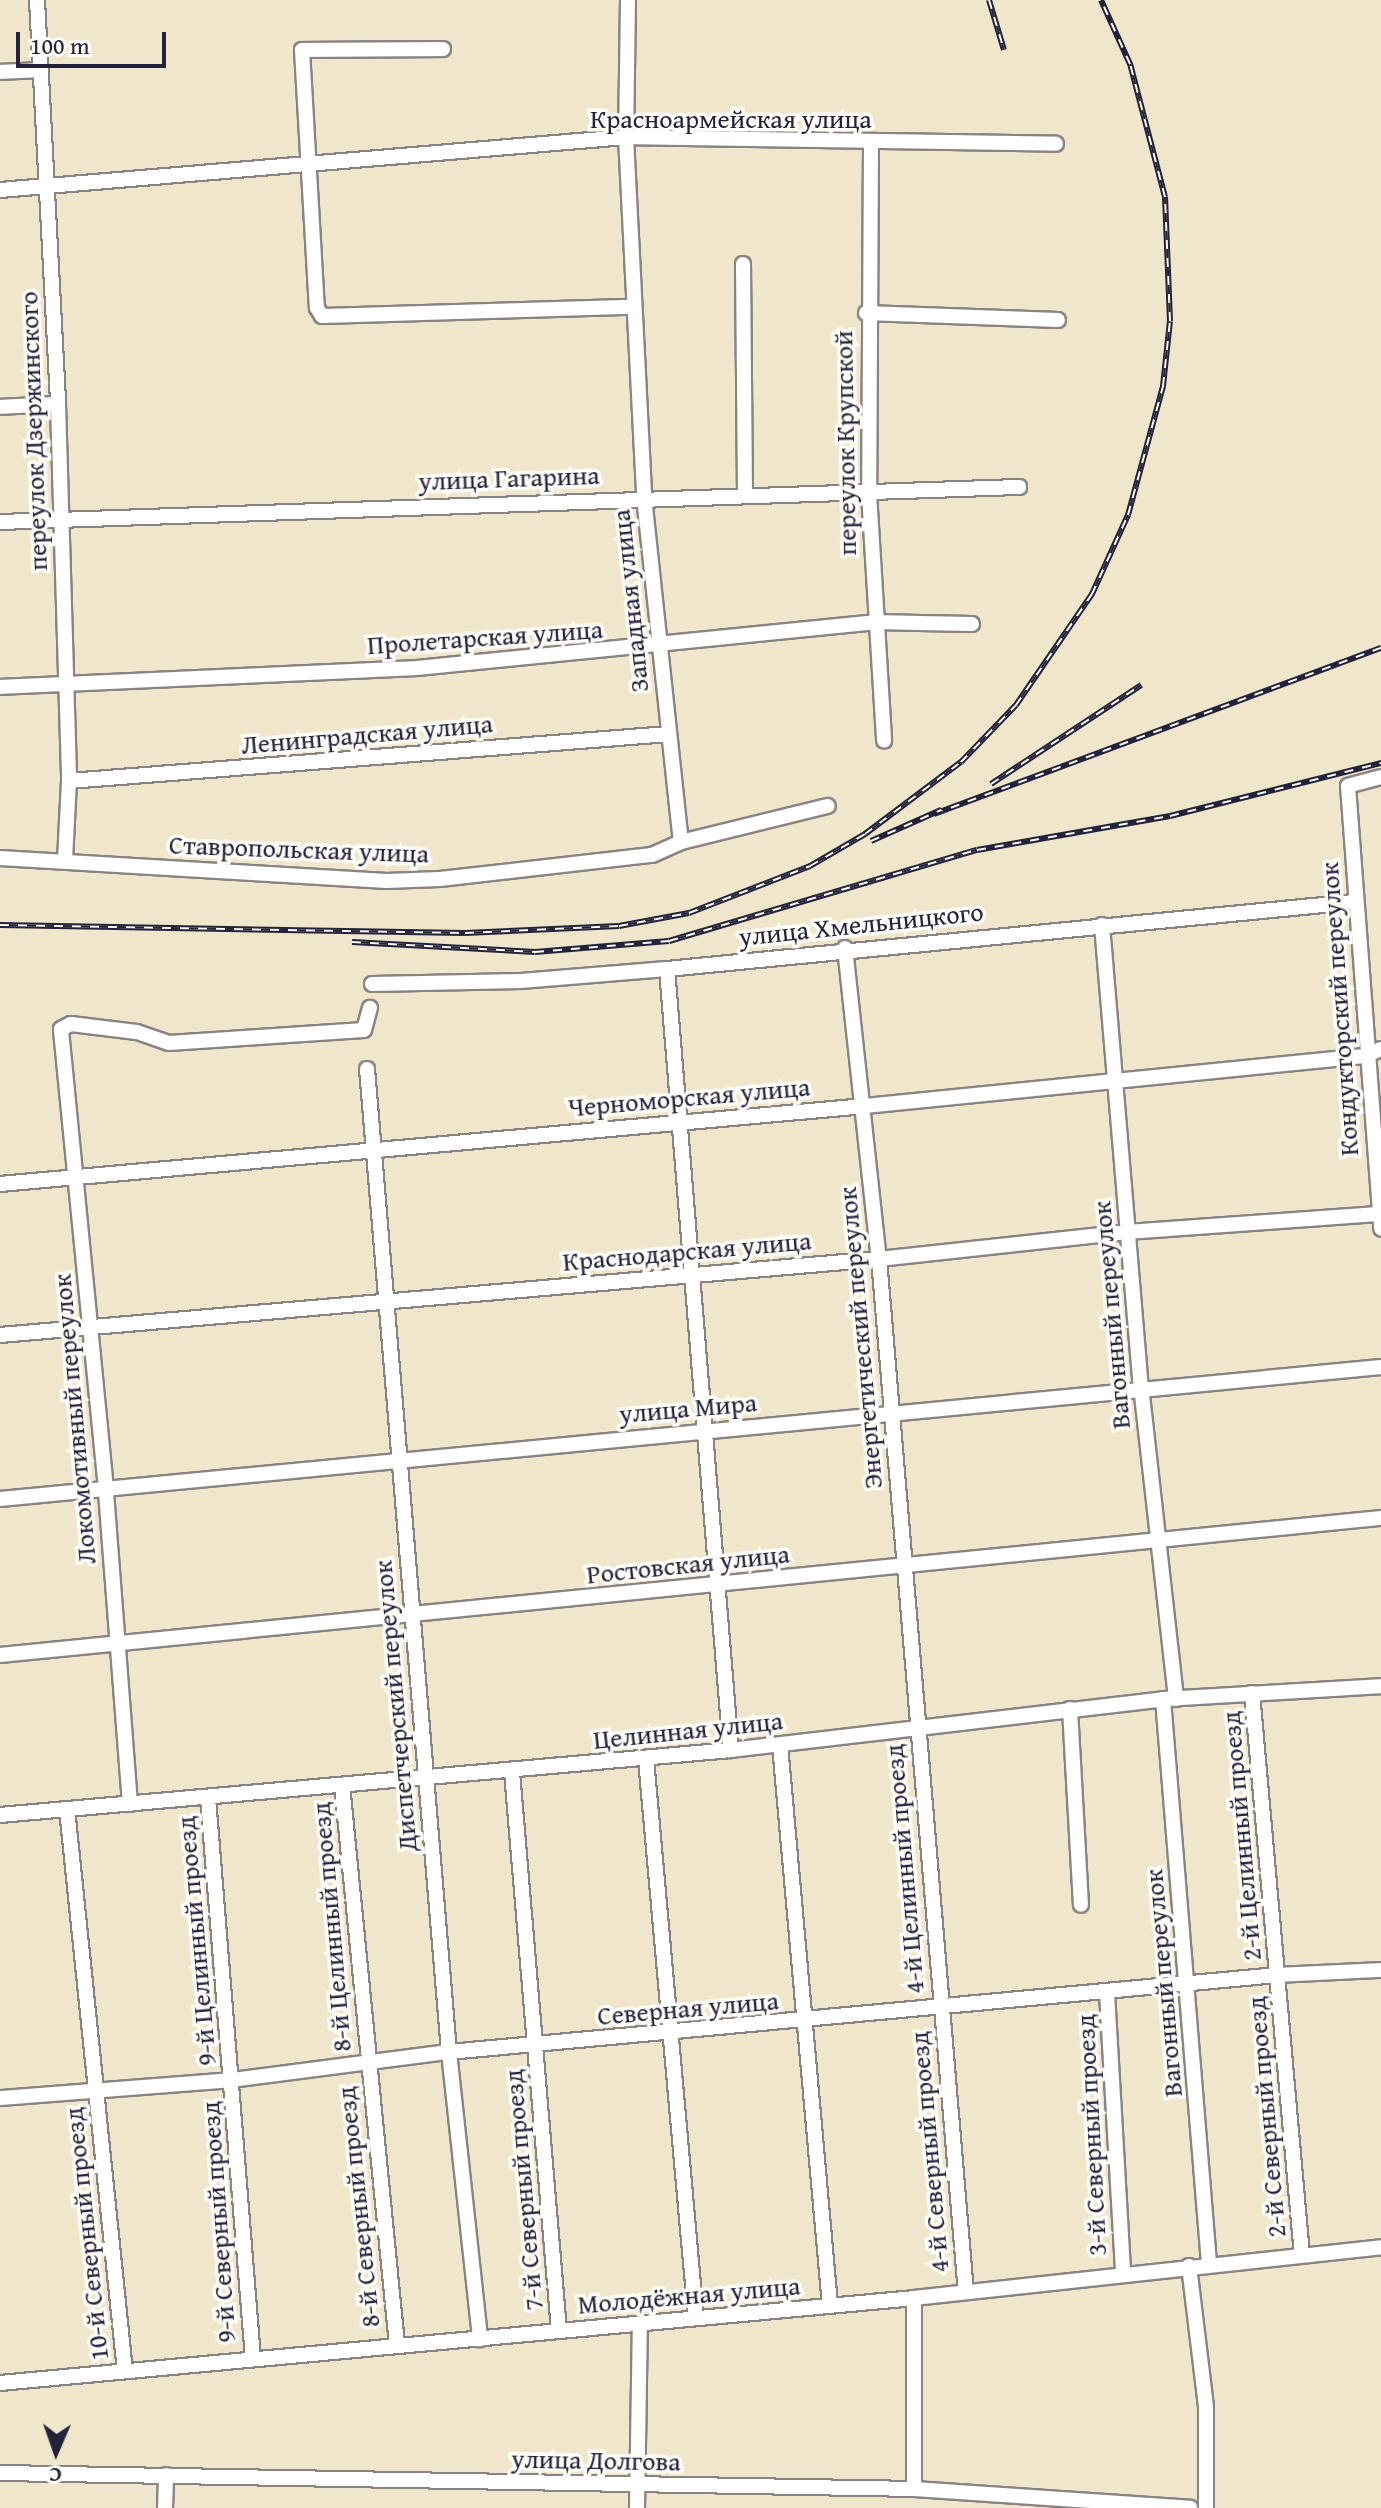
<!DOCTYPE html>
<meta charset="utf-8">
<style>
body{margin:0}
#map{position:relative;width:1381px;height:2508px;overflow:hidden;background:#f0e6cb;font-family:"Gentium Book Plus",serif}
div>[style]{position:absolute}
.roads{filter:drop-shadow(2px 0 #898483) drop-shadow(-2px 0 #898483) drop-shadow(0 2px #898483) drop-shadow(0 -2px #898483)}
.minor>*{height:14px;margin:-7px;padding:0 7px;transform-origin:7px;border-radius:7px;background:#fff}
.rail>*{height:6px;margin-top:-3px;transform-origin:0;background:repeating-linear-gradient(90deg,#fdfcf7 0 9px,#22223b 0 18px);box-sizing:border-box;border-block:2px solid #22223b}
span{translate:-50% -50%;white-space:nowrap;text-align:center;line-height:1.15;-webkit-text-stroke:7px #fdfcf7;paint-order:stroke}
.street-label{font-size:26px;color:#22223b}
.north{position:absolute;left:16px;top:2412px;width:80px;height:80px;-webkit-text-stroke:6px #fdfcf7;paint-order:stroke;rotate:182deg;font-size:22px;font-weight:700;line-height:32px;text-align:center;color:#22223b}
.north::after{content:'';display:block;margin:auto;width:28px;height:36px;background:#22223b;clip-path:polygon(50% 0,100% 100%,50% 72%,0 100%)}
.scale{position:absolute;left:16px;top:32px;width:150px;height:36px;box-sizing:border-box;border:4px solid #22223b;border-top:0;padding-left:10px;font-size:24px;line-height:28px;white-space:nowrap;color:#22223b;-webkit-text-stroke:6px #fdfcf7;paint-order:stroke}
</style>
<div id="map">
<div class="roads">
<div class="minor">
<i style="left:37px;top:0;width:405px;rotate:87deg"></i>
<i style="left:58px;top:404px;width:377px;rotate:88.3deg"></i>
<i style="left:69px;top:781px;width:80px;rotate:92.9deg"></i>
<i style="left:628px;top:0;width:137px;rotate:90.8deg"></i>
<i style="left:626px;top:137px;width:360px;rotate:87.1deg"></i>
<i style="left:644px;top:497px;width:347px;rotate:83.9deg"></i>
<i style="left:443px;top:49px;width:141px;rotate:179.6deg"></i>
<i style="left:302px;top:50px;width:258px;rotate:86.7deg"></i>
<i style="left:317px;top:308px;width:9px;rotate:58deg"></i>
<i style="left:322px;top:316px;width:311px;rotate:-1.7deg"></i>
<i style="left:0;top:72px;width:41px;rotate:-2.8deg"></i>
<i style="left:871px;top:144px;width:349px;rotate:90.3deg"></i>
<i style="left:869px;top:493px;width:248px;rotate:86.5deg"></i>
<i style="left:0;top:190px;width:628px;rotate:-4.84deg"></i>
<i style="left:626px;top:137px;width:430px;rotate:0.9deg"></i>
<i style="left:743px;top:264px;width:232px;rotate:89.5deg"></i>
<i style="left:866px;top:313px;width:192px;rotate:2.1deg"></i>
<i style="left:0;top:407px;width:58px;rotate:-3deg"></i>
<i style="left:0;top:522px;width:1020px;rotate:-1.97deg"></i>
<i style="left:0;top:687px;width:417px;rotate:-2.6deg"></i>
<i style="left:417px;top:668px;width:460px;rotate:-5.7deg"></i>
<i style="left:875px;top:622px;width:97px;rotate:1.2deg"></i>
<i style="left:1381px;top:777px;width:34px;rotate:165deg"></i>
<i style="left:1348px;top:786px;width:444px;rotate:85.7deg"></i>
<i style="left:69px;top:781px;width:602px;rotate:-4.48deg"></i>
<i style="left:0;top:858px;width:387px;rotate:3.4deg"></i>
<i style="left:386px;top:881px;width:54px;rotate:-2.1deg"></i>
<i style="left:440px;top:879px;width:213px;rotate:-6.5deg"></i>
<i style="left:652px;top:855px;width:32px;rotate:-24deg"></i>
<i style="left:681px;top:842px;width:151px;rotate:-13.8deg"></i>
<i style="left:1102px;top:925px;width:463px;rotate:85.2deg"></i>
<i style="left:1141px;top:1386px;width:315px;rotate:83.6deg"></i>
<i style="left:845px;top:948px;width:313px;rotate:83.8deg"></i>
<i style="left:879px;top:1259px;width:1037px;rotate:85.19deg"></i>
<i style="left:667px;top:969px;width:784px;rotate:85.32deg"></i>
<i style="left:372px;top:984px;width:149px;rotate:-1.2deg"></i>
<i style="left:521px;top:981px;width:146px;rotate:-4.7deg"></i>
<i style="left:667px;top:969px;width:690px;rotate:-5.57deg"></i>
<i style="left:367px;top:1069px;width:986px;rotate:85.23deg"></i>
<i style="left:449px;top:2052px;width:289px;rotate:83.8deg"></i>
<i style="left:0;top:1184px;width:869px;rotate:-5.15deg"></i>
<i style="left:865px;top:1106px;width:502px;rotate:-5.71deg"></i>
<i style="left:1365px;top:1056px;width:17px;rotate:-24deg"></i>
<i style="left:0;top:1335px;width:882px;rotate:-4.94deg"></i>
<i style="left:879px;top:1259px;width:249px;rotate:-6.2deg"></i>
<i style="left:1127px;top:1232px;width:255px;rotate:-4.1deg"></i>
<i style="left:0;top:1499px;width:1387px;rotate:-5.46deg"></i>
<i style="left:0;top:1655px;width:1388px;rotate:-5.67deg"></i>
<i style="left:1252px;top:1693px;width:564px;rotate:84.92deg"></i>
<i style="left:1163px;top:1699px;width:566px;rotate:85.34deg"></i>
<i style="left:1070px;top:1709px;width:196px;rotate:86.8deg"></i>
<i style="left:780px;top:1745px;width:562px;rotate:84.9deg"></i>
<i style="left:646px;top:1759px;width:561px;rotate:84.89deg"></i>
<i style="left:512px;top:1772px;width:561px;rotate:85.19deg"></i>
<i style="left:342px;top:1785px;width:563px;rotate:84.39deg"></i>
<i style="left:208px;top:1798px;width:563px;rotate:85.41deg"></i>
<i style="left:130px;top:1804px;width:316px;rotate:-94.4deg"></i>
<i style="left:106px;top:1489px;width:462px;rotate:-95.6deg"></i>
<i style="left:61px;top:1029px;width:11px;rotate:-27deg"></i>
<i style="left:71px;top:1024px;width:66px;rotate:6.9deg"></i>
<i style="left:137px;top:1032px;width:34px;rotate:19deg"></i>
<i style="left:169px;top:1043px;width:195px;rotate:-3.8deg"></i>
<i style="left:364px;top:1030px;width:23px;rotate:-75deg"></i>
<i style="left:67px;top:1809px;width:565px;rotate:84.11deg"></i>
<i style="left:0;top:1815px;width:734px;rotate:-5.08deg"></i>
<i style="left:731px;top:1750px;width:435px;rotate:-6.7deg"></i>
<i style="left:1163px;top:1699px;width:218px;rotate:-3.4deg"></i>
<i style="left:1107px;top:1993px;width:280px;rotate:86.7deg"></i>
<i style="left:0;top:2098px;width:233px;rotate:-4.4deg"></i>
<i style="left:232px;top:2080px;width:219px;rotate:-7.4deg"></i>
<i style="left:449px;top:2052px;width:833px;rotate:-5.31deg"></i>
<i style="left:1278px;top:1975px;width:103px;rotate:-2.8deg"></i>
<i style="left:1189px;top:2266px;width:142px;rotate:83.1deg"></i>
<i style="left:1206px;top:2407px;width:101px;rotate:90deg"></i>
<i style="left:0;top:2383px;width:918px;rotate:-5.31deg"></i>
<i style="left:914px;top:2298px;width:470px;rotate:-6.2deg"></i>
<i style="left:0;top:2473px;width:914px;rotate:1deg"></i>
<i style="left:914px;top:2489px;width:277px;rotate:3.9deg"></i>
<i style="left:914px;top:2489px;width:191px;rotate:-90deg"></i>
<i style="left:165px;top:2508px;width:33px;rotate:-88deg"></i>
<i style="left:637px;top:2508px;width:184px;rotate:-89.1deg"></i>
</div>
</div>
<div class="rail">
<i style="left:989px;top:0;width:52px;rotate:73.3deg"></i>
<i style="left:991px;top:784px;width:180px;rotate:-33.4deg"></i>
<i style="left:934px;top:814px;width:477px;rotate:-20.4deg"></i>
<i style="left:871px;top:841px;width:77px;rotate:-23.9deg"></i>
<i style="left:0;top:925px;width:465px;rotate:1deg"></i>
<i style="left:465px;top:933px;width:154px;rotate:-2.6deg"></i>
<i style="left:619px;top:926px;width:71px;rotate:-10.5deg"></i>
<i style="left:689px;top:913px;width:130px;rotate:-21.2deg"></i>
<i style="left:810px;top:866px;width:64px;rotate:-30.2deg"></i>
<i style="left:865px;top:834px;width:120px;rotate:-36.9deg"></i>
<i style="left:961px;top:762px;width:79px;rotate:-46deg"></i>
<i style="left:1016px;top:705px;width:135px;rotate:-55.6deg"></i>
<i style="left:1092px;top:594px;width:87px;rotate:-65.5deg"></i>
<i style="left:1128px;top:515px;width:134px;rotate:-74.8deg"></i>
<i style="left:1163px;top:386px;width:65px;rotate:-83.9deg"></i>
<i style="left:1170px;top:321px;width:124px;rotate:-92.3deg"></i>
<i style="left:1165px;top:197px;width:138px;rotate:-104.7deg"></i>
<i style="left:1130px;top:64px;width:70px;rotate:-114.4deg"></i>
<i style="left:352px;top:942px;width:183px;rotate:3.1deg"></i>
<i style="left:535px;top:952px;width:134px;rotate:-4.7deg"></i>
<i style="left:669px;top:941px;width:321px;rotate:-16.5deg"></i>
<i style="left:977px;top:850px;width:196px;rotate:-10deg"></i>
<i style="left:1170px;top:816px;width:218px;rotate:-14.1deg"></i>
</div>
<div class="street-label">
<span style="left:731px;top:119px">Красноармейская улица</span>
<span style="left:33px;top:431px;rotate:-92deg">переулок Дзержинского</span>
<span style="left:845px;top:443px;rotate:-91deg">переулок Крупской</span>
<span style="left:509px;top:478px;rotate:-2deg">улица Гагарина</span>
<span style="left:630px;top:601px;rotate:-96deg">Западная улица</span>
<span style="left:485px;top:637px;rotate:-4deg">Пролетарская улица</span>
<span style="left:367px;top:734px;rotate:-5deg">Ленинградская улица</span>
<span style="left:299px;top:849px;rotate:2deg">Ставропольская улица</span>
<span style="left:861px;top:924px;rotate:-6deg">улица Хмельницкого</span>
<span style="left:1339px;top:1009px;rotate:-94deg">Кондукторский переулок</span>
<span style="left:689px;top:1097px;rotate:-5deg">Черноморская улица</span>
<span style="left:687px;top:1251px;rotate:-5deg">Краснодарская улица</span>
<span style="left:1111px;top:1315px;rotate:-95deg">Вагонный переулок</span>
<span style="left:860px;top:1338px;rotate:-95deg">Энергетический переулок</span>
<span style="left:688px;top:1408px;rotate:-5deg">улица Мира</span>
<span style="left:74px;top:1419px;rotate:-95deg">Локомотивный переулок</span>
<span style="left:688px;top:1564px;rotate:-6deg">Ростовская улица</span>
<span style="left:395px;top:1706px;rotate:-95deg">Диспетчерский переулок</span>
<span style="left:688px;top:1730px;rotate:-6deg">Целинная улица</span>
<span style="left:1241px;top:1836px;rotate:-95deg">2-й Целинный проезд</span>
<span style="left:904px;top:1869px;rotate:-95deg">4-й Целинный проезд</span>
<span style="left:331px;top:1927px;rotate:-95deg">8-й Целинный проезд</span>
<span style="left:196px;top:1941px;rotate:-95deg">9-й Целинный проезд</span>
<span style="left:1163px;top:1983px;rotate:-95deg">Вагонный переулок</span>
<span style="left:688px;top:2008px;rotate:-5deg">Северная улица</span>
<span style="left:1266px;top:2117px;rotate:-95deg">2-й Северный проезд</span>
<span style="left:1091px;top:2135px;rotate:-93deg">3-й Северный проезд</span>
<span style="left:929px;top:2152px;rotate:-95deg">4-й Северный проезд</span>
<span style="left:523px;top:2190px;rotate:-95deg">7-й Северный проезд</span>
<span style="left:358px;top:2207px;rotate:-96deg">8-й Северный проезд</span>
<span style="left:218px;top:2222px;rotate:-94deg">9-й Северный проезд</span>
<span style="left:86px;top:2234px;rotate:-96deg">10-й Северный проезд</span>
<span style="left:689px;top:2295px;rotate:-5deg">Молодёжная улица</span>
<span style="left:596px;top:2460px;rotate:1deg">улица Долгова</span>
</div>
<div class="north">С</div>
<div class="scale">100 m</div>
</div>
